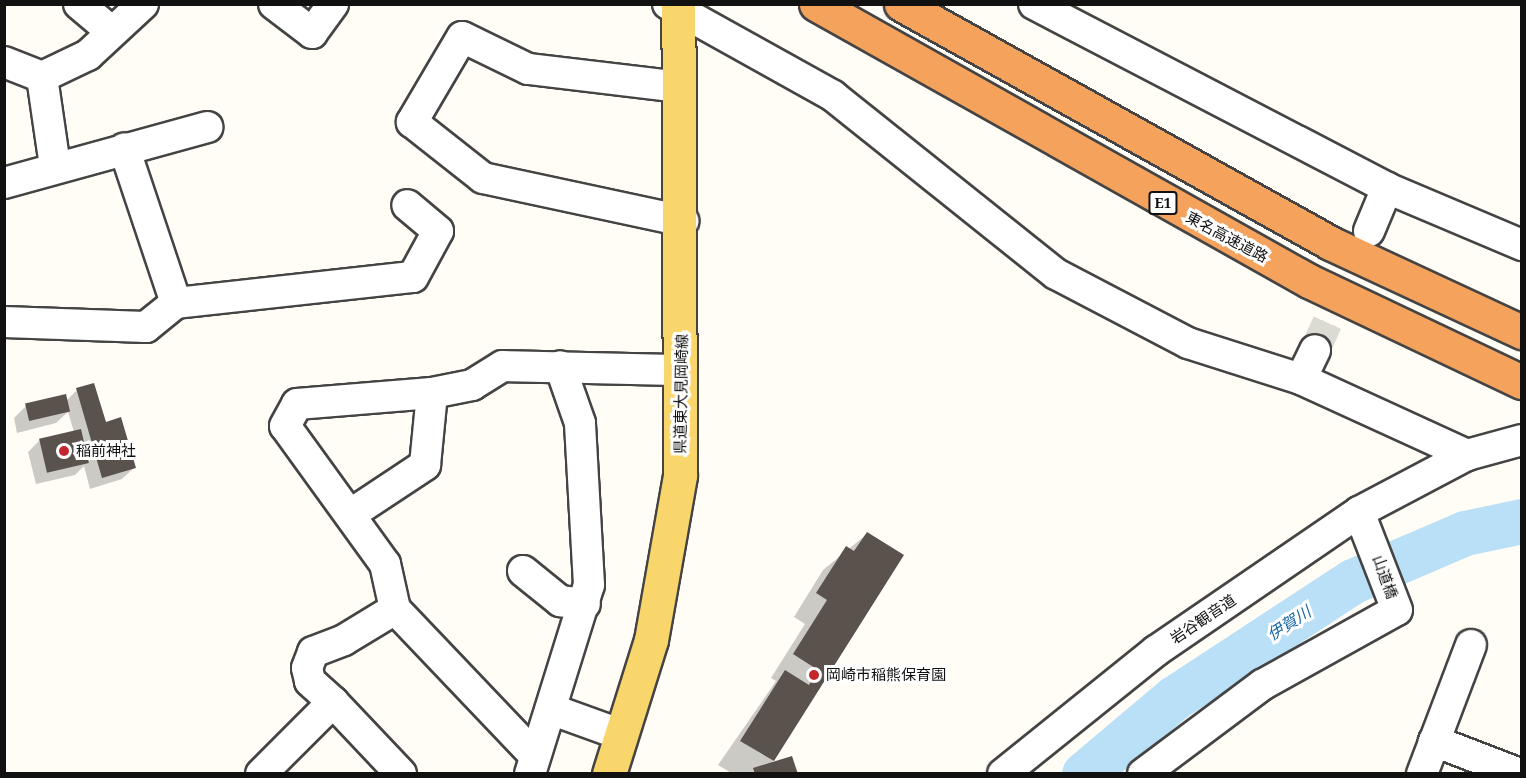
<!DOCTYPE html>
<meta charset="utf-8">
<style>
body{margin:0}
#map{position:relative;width:1526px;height:778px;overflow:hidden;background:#fffdf5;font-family:"Noto Serif","Noto Sans JP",serif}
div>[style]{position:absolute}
.shadow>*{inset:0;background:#0003}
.river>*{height:45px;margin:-22.5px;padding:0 22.5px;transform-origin:22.5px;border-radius:22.5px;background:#b9e0f7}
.building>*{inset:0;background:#5a524d;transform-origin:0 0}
.minor-tunnel>*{height:30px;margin-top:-15px;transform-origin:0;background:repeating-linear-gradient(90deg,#dbdad3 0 30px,transparent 0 45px)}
.roads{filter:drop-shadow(2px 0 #444) drop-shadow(-2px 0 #444) drop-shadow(0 2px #444) drop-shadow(0 -2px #444)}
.minor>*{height:30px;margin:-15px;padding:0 15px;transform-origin:15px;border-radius:15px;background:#fff}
.major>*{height:33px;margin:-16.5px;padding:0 16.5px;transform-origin:16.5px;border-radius:16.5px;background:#f9d66b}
.highway>*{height:33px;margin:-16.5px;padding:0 16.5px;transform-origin:16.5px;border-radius:16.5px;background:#f5a25d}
.dots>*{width:16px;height:16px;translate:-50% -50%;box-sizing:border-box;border:3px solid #fff;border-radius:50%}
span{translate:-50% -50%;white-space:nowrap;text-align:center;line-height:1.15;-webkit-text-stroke:6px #fff;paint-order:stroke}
.shield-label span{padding:2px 4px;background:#fff;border:2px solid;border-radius:4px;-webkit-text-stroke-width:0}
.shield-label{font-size:14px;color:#111;font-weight:700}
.street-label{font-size:15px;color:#111}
.poi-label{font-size:15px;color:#111}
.left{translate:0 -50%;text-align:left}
.water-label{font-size:16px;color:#1768a6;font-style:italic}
.frame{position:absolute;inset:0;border:6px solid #111;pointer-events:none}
</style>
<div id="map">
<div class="shadow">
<i style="clip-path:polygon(77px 390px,135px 467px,122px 479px,90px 489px,84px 466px,75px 475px,36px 484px,28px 452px,40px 440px,74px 432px,68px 412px,56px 423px,17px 433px,14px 418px,26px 406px,66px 401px)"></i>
<i style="clip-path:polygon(867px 534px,902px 556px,771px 764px,797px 774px,733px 774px,718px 765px,776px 681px,771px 678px,805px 624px,794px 617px,823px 570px)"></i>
</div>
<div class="river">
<i style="left:1084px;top:774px;width:118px;rotate:-40.2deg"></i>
<i style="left:1174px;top:698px;width:214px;rotate:-33.2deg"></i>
<i style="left:1353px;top:581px;width:122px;rotate:-23.2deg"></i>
<i style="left:1465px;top:533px;width:58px;rotate:-11.9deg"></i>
</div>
<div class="building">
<i style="clip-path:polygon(94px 383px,106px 422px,121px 417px,136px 468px,102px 478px,76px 388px)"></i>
<i style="left:66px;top:394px;width:18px;height:42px;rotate:77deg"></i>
<i style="left:81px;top:429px;width:35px;height:43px;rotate:77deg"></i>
<i style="clip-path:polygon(867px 532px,904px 555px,774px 761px,740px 741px,785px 670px,809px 685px,818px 670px,793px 654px,827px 600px,816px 593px,846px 546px,854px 551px)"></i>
<i style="clip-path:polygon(792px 756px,798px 774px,755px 774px,753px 768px)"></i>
</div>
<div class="minor-tunnel">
<i style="left:1315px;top:350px;width:126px;rotate:-65.7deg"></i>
</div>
<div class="roads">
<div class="minor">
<i style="left:79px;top:4px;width:42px;rotate:40.2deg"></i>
<i style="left:274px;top:4px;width:48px;rotate:37.3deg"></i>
<i style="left:312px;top:33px;width:36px;rotate:-54deg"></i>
<i style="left:668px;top:4px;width:189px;rotate:29.1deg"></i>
<i style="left:833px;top:96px;width:285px;rotate:38.6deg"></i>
<i style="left:1056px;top:274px;width:149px;rotate:27.6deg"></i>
<i style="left:1188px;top:343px;width:119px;rotate:17.7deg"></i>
<i style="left:1301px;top:379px;width:183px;rotate:24.6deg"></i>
<i style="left:1034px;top:4px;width:398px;rotate:27.5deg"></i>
<i style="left:1387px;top:188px;width:147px;rotate:22.9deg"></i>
<i style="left:4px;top:62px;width:41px;rotate:21.5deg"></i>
<i style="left:42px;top:77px;width:90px;rotate:81.7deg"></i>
<i style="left:42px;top:77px;width:51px;rotate:-25.6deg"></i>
<i style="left:88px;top:55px;width:75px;rotate:-42.8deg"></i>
<i style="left:680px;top:87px;width:153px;rotate:-173.2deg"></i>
<i style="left:528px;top:69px;width:73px;rotate:-154.1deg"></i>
<i style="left:462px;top:37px;width:99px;rotate:120.5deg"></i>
<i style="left:412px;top:122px;width:90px;rotate:38.3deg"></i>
<i style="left:483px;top:178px;width:205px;rotate:12.1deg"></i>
<i style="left:4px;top:183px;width:211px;rotate:-15.4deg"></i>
<i style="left:1369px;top:231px;width:47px;rotate:-67.3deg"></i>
<i style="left:176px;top:303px;width:238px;rotate:-6.3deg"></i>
<i style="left:413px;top:277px;width:52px;rotate:-61.5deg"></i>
<i style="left:438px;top:231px;width:40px;rotate:-140deg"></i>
<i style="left:4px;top:322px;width:142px;rotate:2deg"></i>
<i style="left:146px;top:327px;width:38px;rotate:-39deg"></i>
<i style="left:176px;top:303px;width:163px;rotate:-108.5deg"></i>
<i style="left:1301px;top:379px;width:32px;rotate:-64deg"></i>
<i style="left:351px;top:514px;width:89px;rotate:-33.5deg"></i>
<i style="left:425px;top:465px;width:72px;rotate:-84.4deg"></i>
<i style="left:523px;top:571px;width:48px;rotate:39deg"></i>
<i style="left:560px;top:601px;width:25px;rotate:7deg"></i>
<i style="left:395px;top:609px;width:203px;rotate:46.4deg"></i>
<i style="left:333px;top:702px;width:99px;rotate:46.6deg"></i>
<i style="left:553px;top:710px;width:73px;rotate:19.9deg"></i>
<i style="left:1434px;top:741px;width:92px;rotate:21deg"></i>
<i style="left:261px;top:774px;width:102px;rotate:-45deg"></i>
<i style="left:333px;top:702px;width:31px;rotate:-138deg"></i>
<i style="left:310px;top:681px;width:13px;rotate:-103deg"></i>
<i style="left:307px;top:668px;width:17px;rotate:-69deg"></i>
<i style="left:313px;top:652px;width:33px;rotate:-21deg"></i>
<i style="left:344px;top:640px;width:60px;rotate:-31.3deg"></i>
<i style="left:395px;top:609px;width:46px;rotate:-102.5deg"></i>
<i style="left:385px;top:564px;width:170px;rotate:-125.9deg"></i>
<i style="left:285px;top:426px;width:25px;rotate:-61deg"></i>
<i style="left:297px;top:404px;width:135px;rotate:-4.7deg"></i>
<i style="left:432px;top:393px;width:41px;rotate:-11.3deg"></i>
<i style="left:472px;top:385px;width:36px;rotate:-32deg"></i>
<i style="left:503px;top:366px;width:179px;rotate:1.3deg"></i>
<i style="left:530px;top:774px;width:198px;rotate:-72.7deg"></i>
<i style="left:589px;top:585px;width:162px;rotate:-93.2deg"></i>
<i style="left:580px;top:423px;width:60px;rotate:-109.3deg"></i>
<i style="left:1003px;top:774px;width:196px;rotate:-38.8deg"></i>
<i style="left:1156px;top:651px;width:246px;rotate:-34.4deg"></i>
<i style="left:1359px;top:512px;width:122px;rotate:-27.8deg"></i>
<i style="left:1467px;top:455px;width:57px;rotate:-15.3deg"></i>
<i style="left:1143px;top:774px;width:149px;rotate:-36.8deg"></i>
<i style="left:1262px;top:685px;width:154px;rotate:-29.1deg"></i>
<i style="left:1397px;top:610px;width:105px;rotate:-111.2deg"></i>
<i style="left:1422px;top:774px;width:138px;rotate:-69.2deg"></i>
</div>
<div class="major">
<i style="left:609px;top:774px;width:140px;rotate:-72.6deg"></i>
<i style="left:651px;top:640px;width:168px;rotate:-80deg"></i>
<i style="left:680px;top:475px;width:471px;rotate:-90.2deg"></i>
</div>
<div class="highway">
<i style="left:816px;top:4px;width:565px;rotate:29.33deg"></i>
<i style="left:1309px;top:281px;width:236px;rotate:25.4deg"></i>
<i style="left:901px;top:4px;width:491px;rotate:29.1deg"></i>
<i style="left:1330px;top:243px;width:212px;rotate:24.9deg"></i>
</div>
</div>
<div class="dots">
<i style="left:64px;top:451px;background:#c4262e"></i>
<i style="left:814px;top:675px;background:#c4262e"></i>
</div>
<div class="shield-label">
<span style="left:1163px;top:203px">E1</span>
</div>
<div class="street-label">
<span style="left:1227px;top:237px;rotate:28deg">東名高速道路</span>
<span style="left:681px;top:394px;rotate:-89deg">県道東大見岡崎線</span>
<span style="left:1385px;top:577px;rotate:70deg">山道橋</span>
<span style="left:1203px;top:619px;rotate:-34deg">岩谷観音道</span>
</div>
<div class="poi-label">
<span class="left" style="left:76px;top:451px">稲前神社</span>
<span class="left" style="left:826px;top:675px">岡崎市稲熊保育園</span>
</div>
<div class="water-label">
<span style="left:1289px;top:623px;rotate:-33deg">伊賀川</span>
</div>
<div class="frame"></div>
</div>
